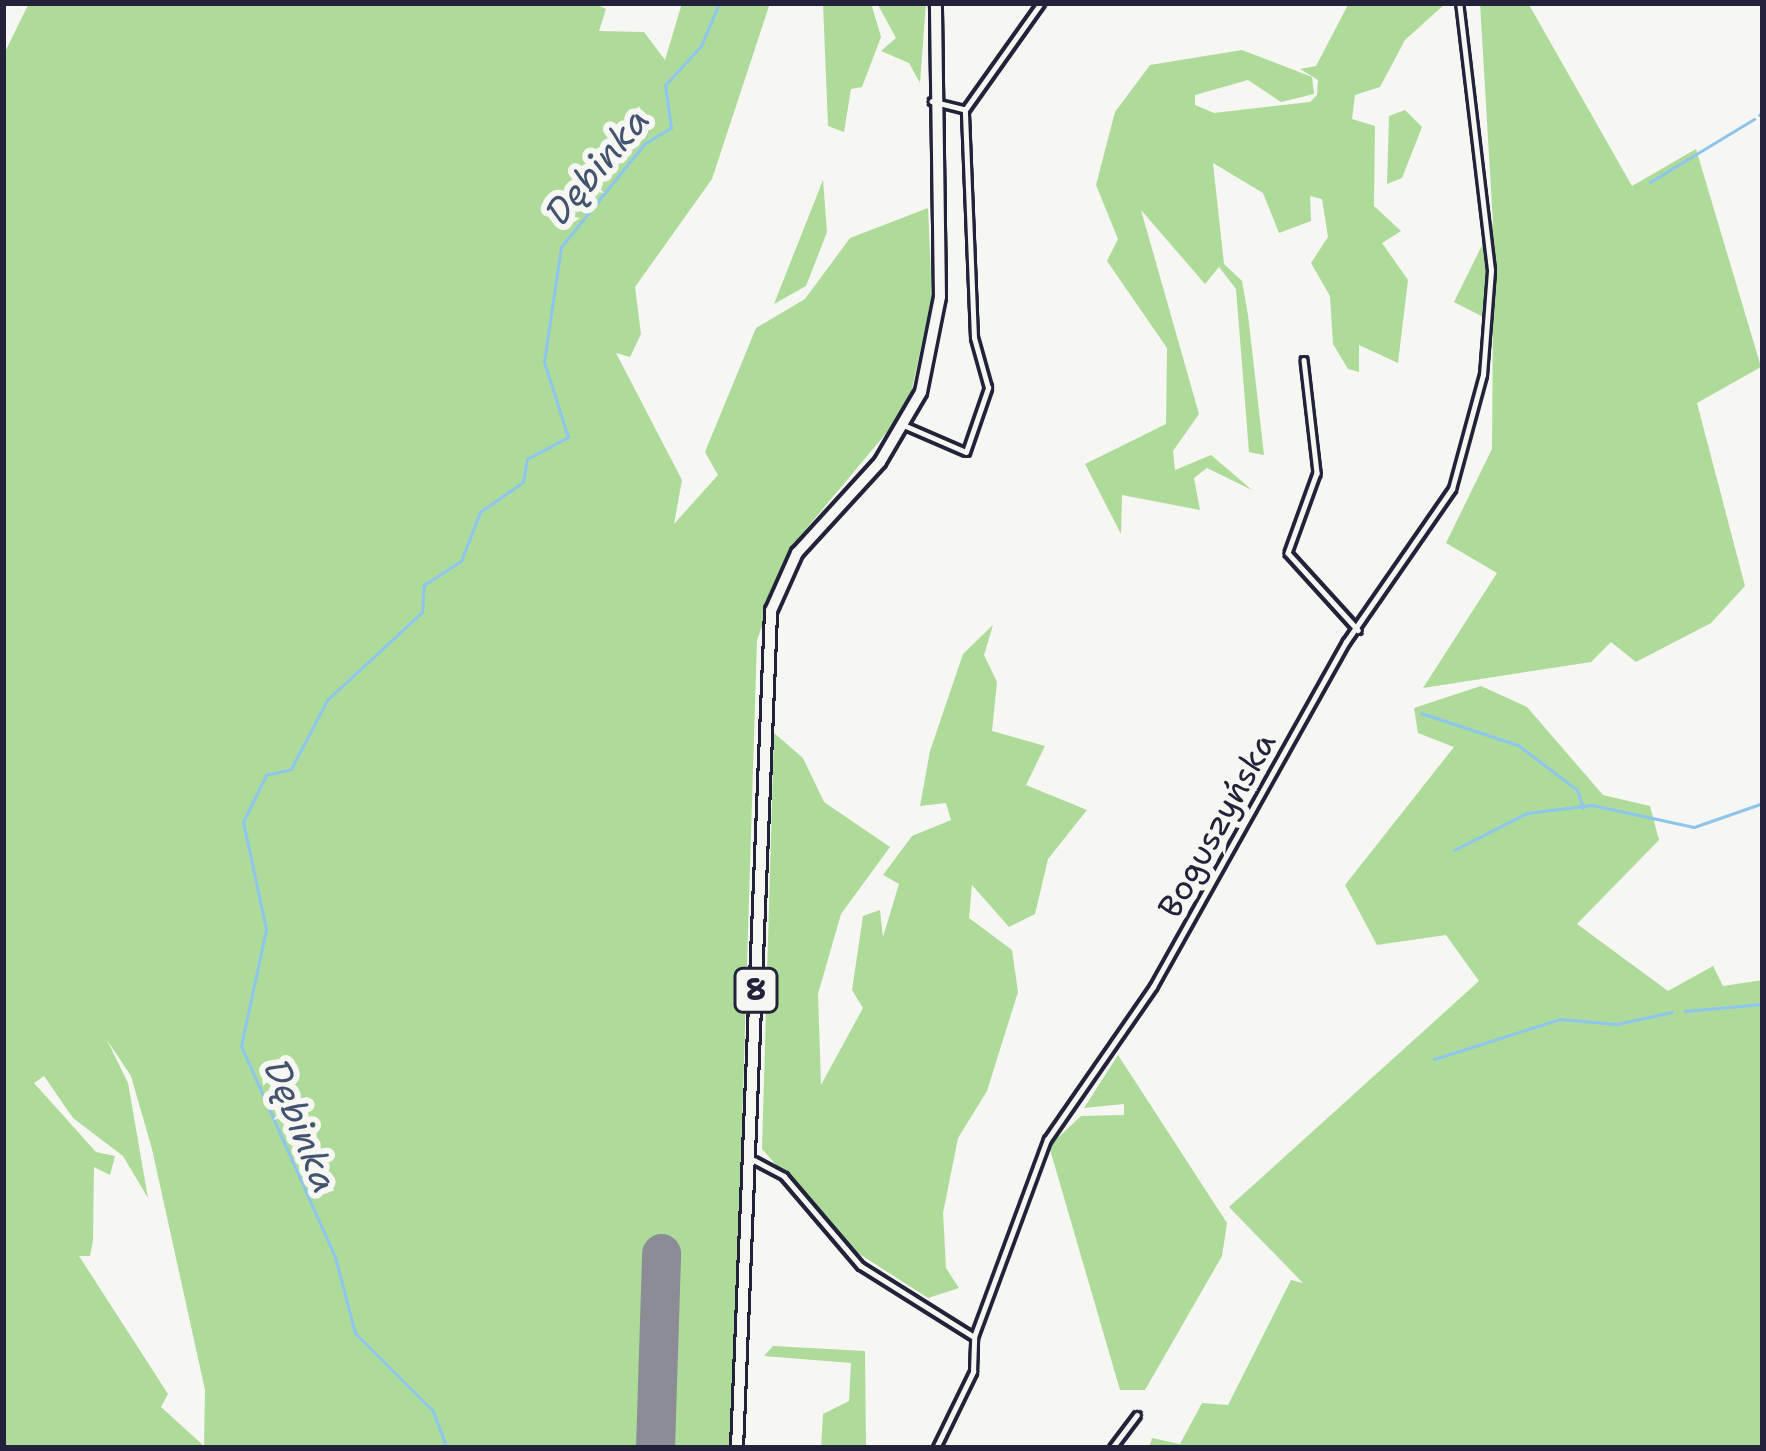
<!DOCTYPE html>
<meta charset="utf-8">
<style>
body{margin:0}
#map{position:relative;width:1766px;height:1451px;overflow:hidden;background:#f6f6f2;font-family:"Shantell Sans",sans-serif}
div>[style]{position:absolute}
.green>*{inset:0;background:#aedb99}
.stream>*{height:3px;margin:-1.5px;padding:0 1.5px;transform-origin:1.5px;border-radius:1.5px;background:#8ec5ec}
.runway>*{height:39px;margin:-19.5px;padding:0 19.5px;transform-origin:19.5px;border-radius:19.5px;background:#8c8c96}
.roads{filter:drop-shadow(3px 0 #22223b) drop-shadow(-3px 0 #22223b) drop-shadow(0 3px #22223b) drop-shadow(0 -3px #22223b)}
.minor>*{height:4.5px;margin:-2.25px;padding:0 2.25px;transform-origin:2.25px;border-radius:2.25px;background:#f6f6f2}
.trunk>*{height:10px;margin:-5px;padding:0 5px;transform-origin:5px;border-radius:5px;background:#f6f6f2}
span{translate:-50% -50%;white-space:nowrap;text-align:center;line-height:1.15;-webkit-text-stroke:12px #f6f6f2;paint-order:stroke}
.shield-label span{padding:3px 9px;background:#f6f6f2;border:3px solid;border-radius:9px;-webkit-text-stroke-width:0}
.shield-label{font-size:30px;color:#22223b;font-weight:700}
.street-label{font-size:33px;color:#22223b}
.water-label{font-size:36px;color:#425370;font-style:italic}
.frame{position:absolute;inset:0;border:6px solid #22223b;pointer-events:none}
</style>
<div id="map">
<div class="green">
<i style="clip-path:polygon(evenodd,29px 3px,593px 3px,606px 9px,599px 31px,644px 32px,665px 60px,682px 3px,770px 3px,712px 179px,635px 287px,641px 334px,630px 357px,616px 353px,682px 480px,674px 524px,718px 475px,705px 452px,756px 328px,805px 299px,850px 238px,928px 208px,932px 297px,908px 407px,791px 547px,757px 640px,732px 1448px,3px 1448px,3px 56px,29px 3px,107px 1040px,131px 1076px,152px 1149px,205px 1390px,204px 1446px,161px 1407px,168px 1394px,79px 1256px,90px 1256px,93px 1240px,94px 1167px,110px 1175px,115px 1156px,96px 1152px,34px 1083px,44px 1076px,73px 1118px,123px 1156px,148px 1198px,128px 1083px,107px 1040px)"></i>
<i style="clip-path:polygon(823px 3px,871px 3px,881px 37px,862px 87px,851px 89px,844px 132px,828px 126px)"></i>
<i style="clip-path:polygon(877px 3px,926px 3px,920px 83px,909px 63px,881px 51px,896px 38px)"></i>
<i style="clip-path:polygon(1349px 3px,1446px 3px,1405px 40px,1380px 87px,1355px 95px,1352px 119px,1375px 126px,1374px 206px,1401px 231px,1382px 243px,1408px 280px,1398px 363px,1359px 345px,1359px 372px,1348px 369px,1333px 344px,1330px 296px,1311px 263px,1328px 237px,1322px 199px,1310px 196px,1311px 221px,1279px 233px,1263px 193px,1213px 163px,1224px 264px,1242px 281px,1248px 315px,1264px 455px,1249px 452px,1236px 289px,1219px 267px,1205px 284px,1141px 210px,1199px 414px,1173px 451px,1175px 470px,1211px 455px,1252px 490px,1207px 468px,1194px 478px,1200px 510px,1122px 495px,1121px 534px,1085px 464px,1166px 424px,1167px 348px,1107px 261px,1118px 239px,1096px 185px,1115px 112px,1150px 65px,1242px 50px,1312px 77px,1314px 94px,1281px 102px,1248px 80px,1195px 95px,1195px 105px,1214px 113px,1310px 102px,1317px 95px,1318px 80px,1300px 69px,1316px 66px)"></i>
<i style="clip-path:polygon(1480px 3px,1528px 3px,1632px 186px,1696px 149px,1761px 367px,1697px 403px,1745px 586px,1711px 623px,1636px 662px,1611px 642px,1591px 662px,1423px 688px,1497px 573px,1446px 543px,1492px 449px,1493px 322px,1454px 302px,1493px 223px)"></i>
<i style="clip-path:polygon(1405px 110px,1422px 127px,1402px 178px,1387px 184px,1389px 116px)"></i>
<i style="clip-path:polygon(823px 180px,827px 232px,806px 286px,774px 304px)"></i>
<i style="clip-path:polygon(993px 625px,984px 655px,997px 682px,992px 731px,1045px 746px,1026px 785px,1087px 810px,1048px 859px,1035px 914px,1009px 927px,972px 885px,969px 918px,1012px 950px,1018px 992px,987px 1091px,958px 1138px,943px 1213px,946px 1268px,959px 1288px,928px 1298px,847px 1246px,762px 1149px,774px 733px,803px 758px,824px 802px,890px 847px,841px 914px,818px 994px,821px 1085px,863px 1008px,852px 990px,863px 916px,880px 910px,883px 937px,899px 884px,883px 875px,912px 836px,951px 820px,946px 803px,920px 806px,930px 751px,963px 654px)"></i>
<i style="clip-path:polygon(1481px 686px,1527px 707px,1603px 795px,1650px 806px,1659px 840px,1577px 924px,1668px 991px,1713px 966px,1723px 986px,1763px 980px,1763px 1448px,1149px 1448px,1152px 1438px,1180px 1444px,1202px 1403px,1228px 1405px,1291px 1280px,1303px 1283px,1229px 1207px,1479px 981px,1446px 935px,1377px 945px,1345px 885px,1454px 747px,1418px 733px,1414px 708px)"></i>
<i style="clip-path:polygon(1118px 1055px,1227px 1223px,1222px 1256px,1145px 1390px,1120px 1390px,1049px 1146px,1081px 1116px,1124px 1115px,1124px 1104px,1084px 1108px)"></i>
<i style="clip-path:polygon(773px 1346px,865px 1351px,866px 1448px,821px 1448px,823px 1414px,849px 1401px,851px 1363px,764px 1356px)"></i>
</div>
<div class="stream">
<i style="left:1763px;top:16px;width:29px;rotate:90deg"></i>
<i style="left:1759px;top:115px;width:6px;rotate:-45deg"></i>
<i style="left:1650px;top:182px;width:122px;rotate:-31.2deg"></i>
<i style="left:1421px;top:713px;width:102px;rotate:18.3deg"></i>
<i style="left:1518px;top:745px;width:74px;rotate:37.3deg"></i>
<i style="left:1577px;top:790px;width:19px;rotate:72deg"></i>
<i style="left:1454px;top:850px;width:82px;rotate:-26.9deg"></i>
<i style="left:1527px;top:813px;width:65px;rotate:-7deg"></i>
<i style="left:1592px;top:805px;width:104px;rotate:12.2deg"></i>
<i style="left:1694px;top:827px;width:73px;rotate:-19.2deg"></i>
<i style="left:1685px;top:1011px;width:78px;rotate:-5.1deg"></i>
<i style="left:1434px;top:1059px;width:132px;rotate:-17.6deg"></i>
<i style="left:1560px;top:1019px;width:57px;rotate:5deg"></i>
<i style="left:1617px;top:1024px;width:56px;rotate:-12.3deg"></i>
<i style="left:447px;top:1448px;width:40px;rotate:-111deg"></i>
<i style="left:433px;top:1411px;width:110px;rotate:-135deg"></i>
<i style="left:355px;top:1333px;width:79px;rotate:-104.7deg"></i>
<i style="left:335px;top:1257px;width:231px;rotate:-114deg"></i>
<i style="left:241px;top:1046px;width:120px;rotate:-77.9deg"></i>
<i style="left:266px;top:929px;width:109px;rotate:-102.1deg"></i>
<i style="left:243px;top:822px;width:52px;rotate:-63.9deg"></i>
<i style="left:266px;top:775px;width:26px;rotate:-13deg"></i>
<i style="left:291px;top:769px;width:78px;rotate:-62.4deg"></i>
<i style="left:327px;top:700px;width:129px;rotate:-42.8deg"></i>
<i style="left:422px;top:612px;width:27px;rotate:-86deg"></i>
<i style="left:424px;top:585px;width:44px;rotate:-33deg"></i>
<i style="left:461px;top:561px;width:53px;rotate:-68.8deg"></i>
<i style="left:480px;top:512px;width:52px;rotate:-34.9deg"></i>
<i style="left:523px;top:482px;width:23px;rotate:-80deg"></i>
<i style="left:527px;top:459px;width:47px;rotate:-28.2deg"></i>
<i style="left:568px;top:437px;width:79px;rotate:-107.7deg"></i>
<i style="left:544px;top:362px;width:116px;rotate:-81.6deg"></i>
<i style="left:561px;top:247px;width:132px;rotate:-51.1deg"></i>
<i style="left:644px;top:144px;width:31px;rotate:-31deg"></i>
<i style="left:671px;top:128px;width:43px;rotate:-97.9deg"></i>
<i style="left:665px;top:85px;width:53px;rotate:-47.3deg"></i>
<i style="left:701px;top:46px;width:47px;rotate:-67.3deg"></i>
</div>
<div class="runway">
<i style="left:655px;top:1448px;width:195px;rotate:-88.2deg"></i>
</div>
<div class="roads">
<div class="minor">
<i style="left:965px;top:110px;width:131px;rotate:-54.6deg"></i>
<i style="left:1304px;top:360px;width:114px;rotate:83.4deg"></i>
<i style="left:1317px;top:473px;width:85px;rotate:109.9deg"></i>
<i style="left:1288px;top:553px;width:104px;rotate:47.7deg"></i>
<i style="left:906px;top:426px;width:65px;rotate:23.4deg"></i>
<i style="left:966px;top:452px;width:68px;rotate:-71deg"></i>
<i style="left:988px;top:388px;width:52px;rotate:-105.6deg"></i>
<i style="left:974px;top:338px;width:228px;rotate:-92.3deg"></i>
<i style="left:965px;top:110px;width:34px;rotate:-166deg"></i>
<i style="left:754px;top:1160px;width:34px;rotate:28deg"></i>
<i style="left:784px;top:1176px;width:118px;rotate:49.5deg"></i>
<i style="left:861px;top:1266px;width:133px;rotate:32.1deg"></i>
<i style="left:936px;top:1448px;width:85px;rotate:-64deg"></i>
<i style="left:973px;top:1372px;width:35px;rotate:-88deg"></i>
<i style="left:974px;top:1337px;width:210px;rotate:-69.7deg"></i>
<i style="left:1047px;top:1140px;width:186px;rotate:-55.3deg"></i>
<i style="left:1153px;top:987px;width:395px;rotate:-60.8deg"></i>
<i style="left:1346px;top:642px;width:186px;rotate:-55.3deg"></i>
<i style="left:1452px;top:489px;width:118px;rotate:-74.8deg"></i>
<i style="left:1483px;top:375px;width:105px;rotate:-85.6deg"></i>
<i style="left:1491px;top:270px;width:269px;rotate:-96.8deg"></i>
<i style="left:1112px;top:1448px;width:41px;rotate:-52.9deg"></i>
</div>
<div class="trunk">
<i style="left:737px;top:1448px;width:838px;rotate:-87.67deg"></i>
<i style="left:771px;top:611px;width:64px;rotate:-65.9deg"></i>
<i style="left:797px;top:553px;width:123px;rotate:-47.6deg"></i>
<i style="left:880px;top:462px;width:81px;rotate:-59.6deg"></i>
<i style="left:921px;top:392px;width:97px;rotate:-78.7deg"></i>
<i style="left:940px;top:297px;width:294px;rotate:-90.8deg"></i>
</div>
</div>
<div class="shield-label">
<span style="left:756px;top:990px">8</span>
</div>
<div class="street-label">
<span style="left:1217px;top:825px;rotate:-61deg">Boguszyńska</span>
</div>
<div class="water-label">
<span style="left:597px;top:166px;rotate:-50deg">Dębinka</span>
<span style="left:301px;top:1126px;rotate:68deg">Dębinka</span>
</div>
<div class="frame"></div>
</div>
